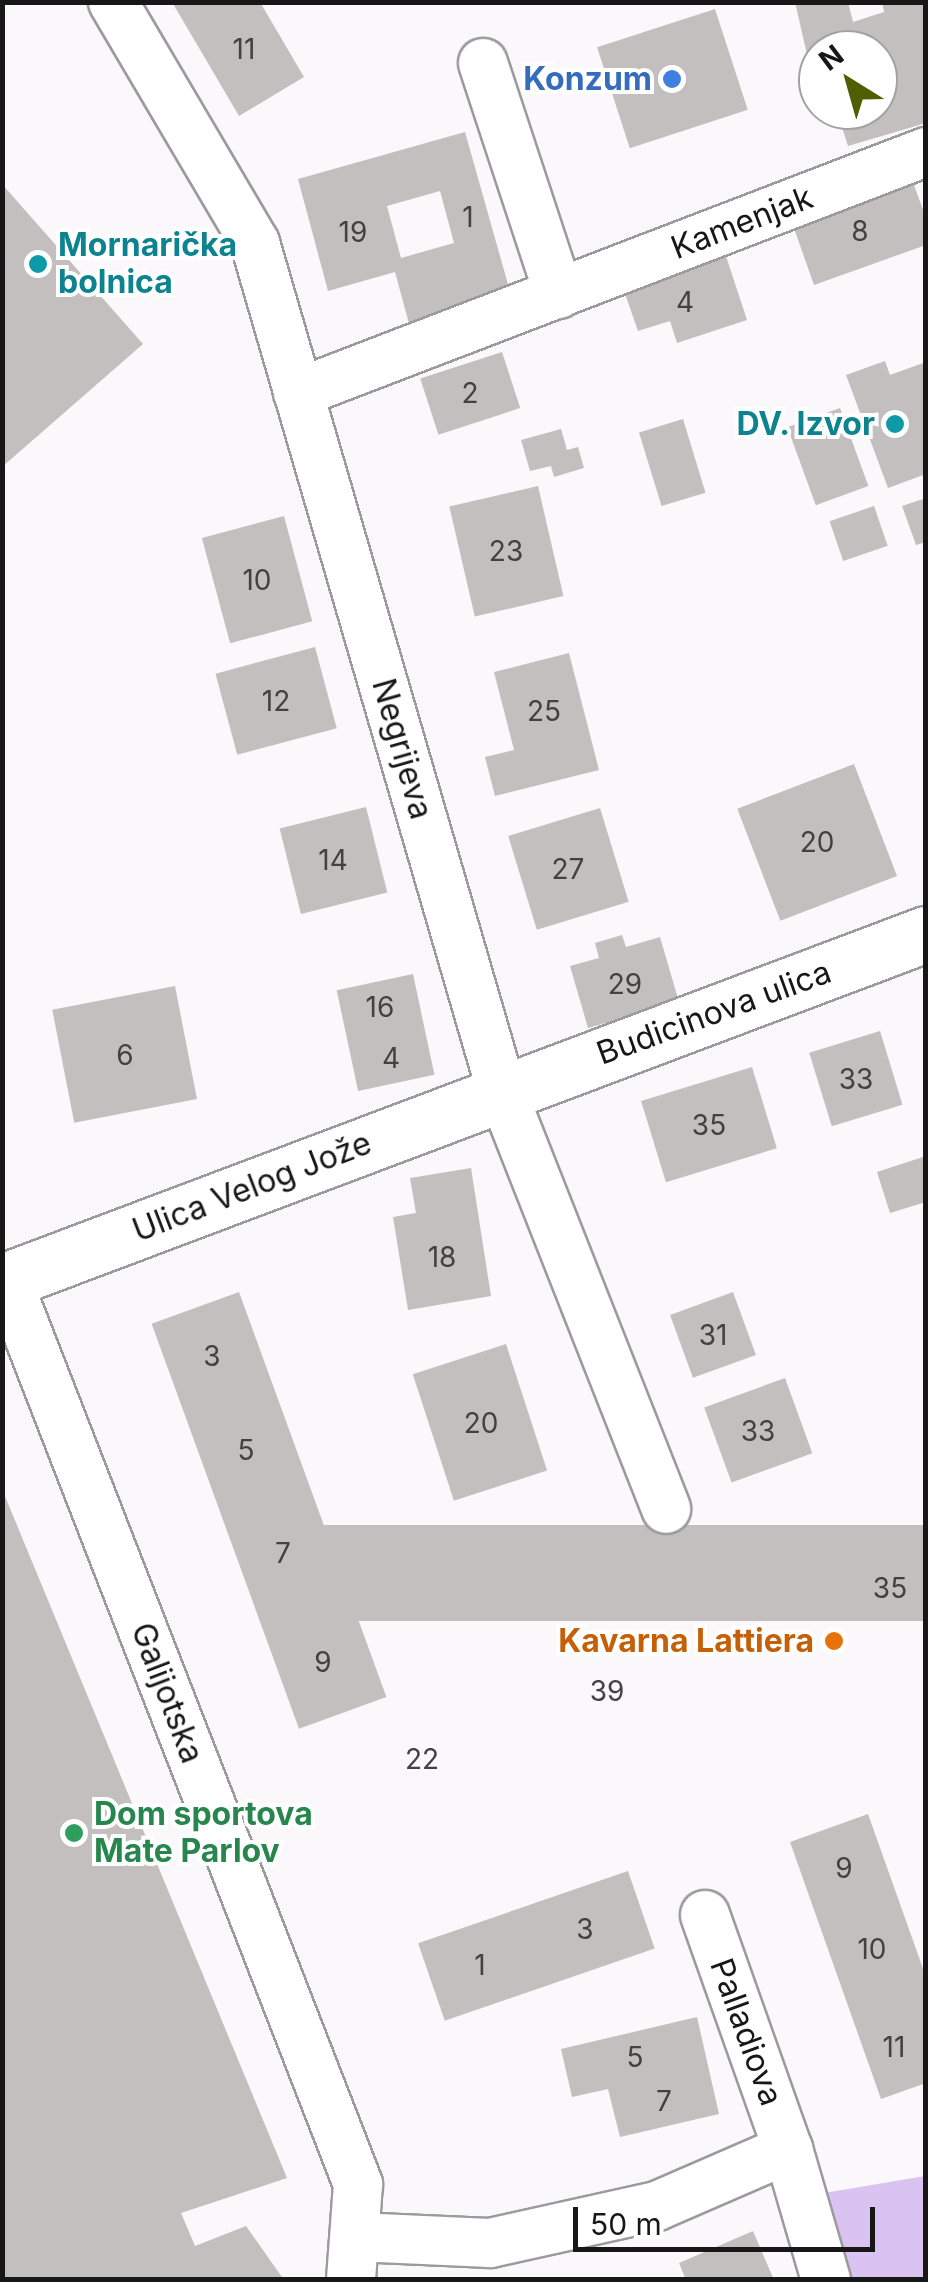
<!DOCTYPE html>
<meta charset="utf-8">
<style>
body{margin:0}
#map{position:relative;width:928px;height:2282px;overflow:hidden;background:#faf8fb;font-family:Inter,sans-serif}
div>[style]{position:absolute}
.green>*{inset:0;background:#dac2f1}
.building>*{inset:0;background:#c3bfbf;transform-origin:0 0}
.roads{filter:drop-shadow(2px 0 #9b9a9d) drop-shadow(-2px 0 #9b9a9d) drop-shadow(0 2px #9b9a9d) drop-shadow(0 -2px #9b9a9d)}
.minor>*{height:48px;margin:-24px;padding:0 24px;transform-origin:24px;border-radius:24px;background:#fff}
.tertiary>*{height:55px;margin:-27.5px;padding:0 27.5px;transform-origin:27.5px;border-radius:27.5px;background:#fff}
.dots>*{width:28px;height:28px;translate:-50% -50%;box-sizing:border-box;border:5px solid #fff;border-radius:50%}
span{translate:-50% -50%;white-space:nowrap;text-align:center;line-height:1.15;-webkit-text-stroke:8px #fff;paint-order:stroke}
.number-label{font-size:28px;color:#434142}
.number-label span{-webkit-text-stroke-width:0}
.shop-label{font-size:32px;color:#366cbe;font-weight:700}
.right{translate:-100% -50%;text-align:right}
.street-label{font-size:32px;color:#181718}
.culture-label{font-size:32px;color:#0d838f;font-weight:700}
.left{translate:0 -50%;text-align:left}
.food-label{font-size:32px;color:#c56008;font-weight:700}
.leisure-label{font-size:32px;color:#27864d;font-weight:700}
.frame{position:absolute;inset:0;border:5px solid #181718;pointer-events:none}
.north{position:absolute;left:798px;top:30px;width:100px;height:100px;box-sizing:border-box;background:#fff;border:2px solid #a3a2a3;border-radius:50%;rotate:323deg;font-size:28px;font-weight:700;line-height:40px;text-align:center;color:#181718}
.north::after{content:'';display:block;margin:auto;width:35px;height:45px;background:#4f5e00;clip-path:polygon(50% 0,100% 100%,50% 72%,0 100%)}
.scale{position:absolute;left:573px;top:2207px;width:302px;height:45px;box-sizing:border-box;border:5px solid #181718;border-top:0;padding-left:12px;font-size:30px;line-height:35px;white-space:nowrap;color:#181718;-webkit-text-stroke:8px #fff;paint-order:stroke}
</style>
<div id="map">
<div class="green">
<i style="clip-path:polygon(925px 2176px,925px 2279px,845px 2279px,824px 2193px)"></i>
</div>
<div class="building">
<i style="clip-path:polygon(172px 2px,260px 2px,304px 77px,239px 116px)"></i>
<i style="clip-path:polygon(795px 2px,848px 2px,853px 22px,884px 12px,882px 2px,926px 2px,926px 123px,848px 146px,838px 115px,832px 118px,829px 110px,878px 110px,878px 50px,818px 50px,817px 98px)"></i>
<i style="left:715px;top:9px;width:106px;height:124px;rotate:72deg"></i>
<i style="clip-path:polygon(evenodd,465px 132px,513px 302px,411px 331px,395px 272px,328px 291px,298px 179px,465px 132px,440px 191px,454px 243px,401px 258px,387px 206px,440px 191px)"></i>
<i style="clip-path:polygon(910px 174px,926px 218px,926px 245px,814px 285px,790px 217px)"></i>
<i style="clip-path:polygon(2px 184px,143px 344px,2px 467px)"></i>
<i style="clip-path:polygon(724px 250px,747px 320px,677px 343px,670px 321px,638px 331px,622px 285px)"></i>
<i style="left:502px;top:352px;width:59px;height:86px;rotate:72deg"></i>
<i style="clip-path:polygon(885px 361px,890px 375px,926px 362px,926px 474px,888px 488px,846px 375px)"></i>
<i style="left:840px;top:408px;width:83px;height:56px;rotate:70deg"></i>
<i style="left:683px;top:419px;width:77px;height:46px;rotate:73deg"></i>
<i style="clip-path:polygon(561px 429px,567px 450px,578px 447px,584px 468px,554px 477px,551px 466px,530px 471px,521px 440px)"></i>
<i style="left:538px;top:486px;width:113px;height:91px;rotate:77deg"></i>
<i style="clip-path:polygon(926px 498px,926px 542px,916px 545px,902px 506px)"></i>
<i style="left:874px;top:506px;width:42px;height:47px;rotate:71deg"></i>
<i style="left:284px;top:516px;width:109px;height:85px;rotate:75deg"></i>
<i style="left:315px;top:647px;width:84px;height:103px;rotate:75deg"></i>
<i style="clip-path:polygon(569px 653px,599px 770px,495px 796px,485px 757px,514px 750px,494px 672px)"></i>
<i style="left:854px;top:764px;width:120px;height:125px;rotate:69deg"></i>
<i style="left:366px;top:807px;width:88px;height:89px;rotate:76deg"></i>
<i style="left:600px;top:808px;width:98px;height:96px;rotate:73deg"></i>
<i style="clip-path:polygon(622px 935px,626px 947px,660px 937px,679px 1002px,588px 1028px,570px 966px,599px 958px,595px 943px)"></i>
<i style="left:413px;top:974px;width:103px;height:78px;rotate:78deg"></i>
<i style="left:175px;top:986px;width:115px;height:125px;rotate:79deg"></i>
<i style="left:880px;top:1031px;width:77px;height:74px;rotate:73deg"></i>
<i style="left:752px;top:1067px;width:85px;height:116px;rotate:73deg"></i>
<i style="clip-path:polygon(926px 1156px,926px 1202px,890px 1213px,877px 1172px)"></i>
<i style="clip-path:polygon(471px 1168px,491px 1296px,408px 1310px,393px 1217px,416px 1213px,410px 1178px)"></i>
<i style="left:239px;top:1292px;width:431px;height:93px;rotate:70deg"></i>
<i style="left:733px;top:1292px;width:67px;height:67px;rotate:70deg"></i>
<i style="left:506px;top:1344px;width:133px;height:98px;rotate:72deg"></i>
<i style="left:785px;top:1378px;width:80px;height:86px;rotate:70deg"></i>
<i style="clip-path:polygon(2px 1489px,287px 2178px,181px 2213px,195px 2246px,246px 2226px,284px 2280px,2px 2280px)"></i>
<i style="left:926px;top:1525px;width:96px;height:654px;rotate:90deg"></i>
<i style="clip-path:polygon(868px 1814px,926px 1977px,926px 2083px,881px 2099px,790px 1842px)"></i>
<i style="left:628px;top:1871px;width:82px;height:222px;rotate:71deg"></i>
<i style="clip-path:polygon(697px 2017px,719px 2114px,620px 2137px,608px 2089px,572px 2097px,561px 2049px)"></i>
<i style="clip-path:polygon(753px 2231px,774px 2280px,686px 2280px,679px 2263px)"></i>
</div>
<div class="roads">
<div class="minor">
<i style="left:113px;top:2px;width:280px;rotate:59.5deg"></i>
<i style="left:255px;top:243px;width:884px;rotate:73.78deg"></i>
<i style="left:502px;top:1092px;width:448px;rotate:68.5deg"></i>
<i style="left:483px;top:63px;width:243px;rotate:71.8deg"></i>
<i style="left:298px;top:393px;width:673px;rotate:-20.99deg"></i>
<i style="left:7px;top:1280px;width:970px;rotate:68.78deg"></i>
<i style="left:358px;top:2184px;width:96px;rotate:94.2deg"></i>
<i style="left:705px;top:1915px;width:248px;rotate:70.5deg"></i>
<i style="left:788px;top:2149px;width:136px;rotate:73.8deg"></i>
<i style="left:356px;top:2237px;width:134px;rotate:2.6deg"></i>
<i style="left:490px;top:2243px;width:171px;rotate:-12.5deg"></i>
<i style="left:657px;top:2206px;width:143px;rotate:-23.5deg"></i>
</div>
<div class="tertiary">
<i style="left:2px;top:1282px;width:987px;rotate:-20.64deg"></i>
</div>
</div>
<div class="dots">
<i style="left:672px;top:79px;background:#3f7fe0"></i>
<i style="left:38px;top:264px;background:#0f9aa8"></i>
<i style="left:895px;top:424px;background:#0f9aa8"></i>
<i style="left:834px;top:1641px;background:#e8710a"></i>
<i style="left:74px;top:1833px;background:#2e9e5b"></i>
</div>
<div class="number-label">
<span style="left:244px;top:49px">11</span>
<span style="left:468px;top:217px">1</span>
<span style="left:860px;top:231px">8</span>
<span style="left:353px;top:232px">19</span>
<span style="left:685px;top:302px">4</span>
<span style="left:470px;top:393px">2</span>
<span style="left:506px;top:551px">23</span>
<span style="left:257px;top:580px">10</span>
<span style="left:276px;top:701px">12</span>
<span style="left:544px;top:711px">25</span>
<span style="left:817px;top:842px">20</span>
<span style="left:333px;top:860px">14</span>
<span style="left:568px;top:869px">27</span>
<span style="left:625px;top:984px">29</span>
<span style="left:380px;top:1007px">16</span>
<span style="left:125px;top:1055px">6</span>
<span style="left:391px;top:1058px">4</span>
<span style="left:856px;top:1079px">33</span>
<span style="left:709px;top:1125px">35</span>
<span style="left:442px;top:1257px">18</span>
<span style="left:713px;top:1335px">31</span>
<span style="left:212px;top:1356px">3</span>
<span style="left:481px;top:1423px">20</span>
<span style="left:758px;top:1431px">33</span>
<span style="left:246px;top:1450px">5</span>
<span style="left:283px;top:1553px">7</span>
<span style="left:890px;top:1588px">35</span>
<span style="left:323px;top:1662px">9</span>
<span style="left:607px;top:1691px">39</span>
<span style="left:422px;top:1759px">22</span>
<span style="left:844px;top:1868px">9</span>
<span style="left:585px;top:1929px">3</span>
<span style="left:872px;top:1949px">10</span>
<span style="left:480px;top:1965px">1</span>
<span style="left:894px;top:2047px">11</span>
<span style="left:635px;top:2057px">5</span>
<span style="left:664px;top:2101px">7</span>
</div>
<div class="shop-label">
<span class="right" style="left:652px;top:79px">Konzum</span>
</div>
<div class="street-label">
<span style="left:742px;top:223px;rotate:-21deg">Kamenjak</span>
<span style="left:402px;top:749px;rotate:74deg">Negrijeva</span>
<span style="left:714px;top:1013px;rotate:-20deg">Budicinova ulica</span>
<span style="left:252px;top:1187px;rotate:-21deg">Ulica Velog Jože</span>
<span style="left:167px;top:1693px;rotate:69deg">Galijotska</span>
<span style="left:746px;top:2032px;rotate:70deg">Palladiova</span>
</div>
<div class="culture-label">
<span class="left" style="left:58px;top:264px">Mornarička<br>bolnica</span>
<span class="right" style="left:875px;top:424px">DV. Izvor</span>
</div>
<div class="food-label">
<span class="right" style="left:814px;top:1641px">Kavarna Lattiera</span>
</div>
<div class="leisure-label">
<span class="left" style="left:94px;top:1833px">Dom sportova<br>Mate Parlov</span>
</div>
<div class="frame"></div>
<div class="north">N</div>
<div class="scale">50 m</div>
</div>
